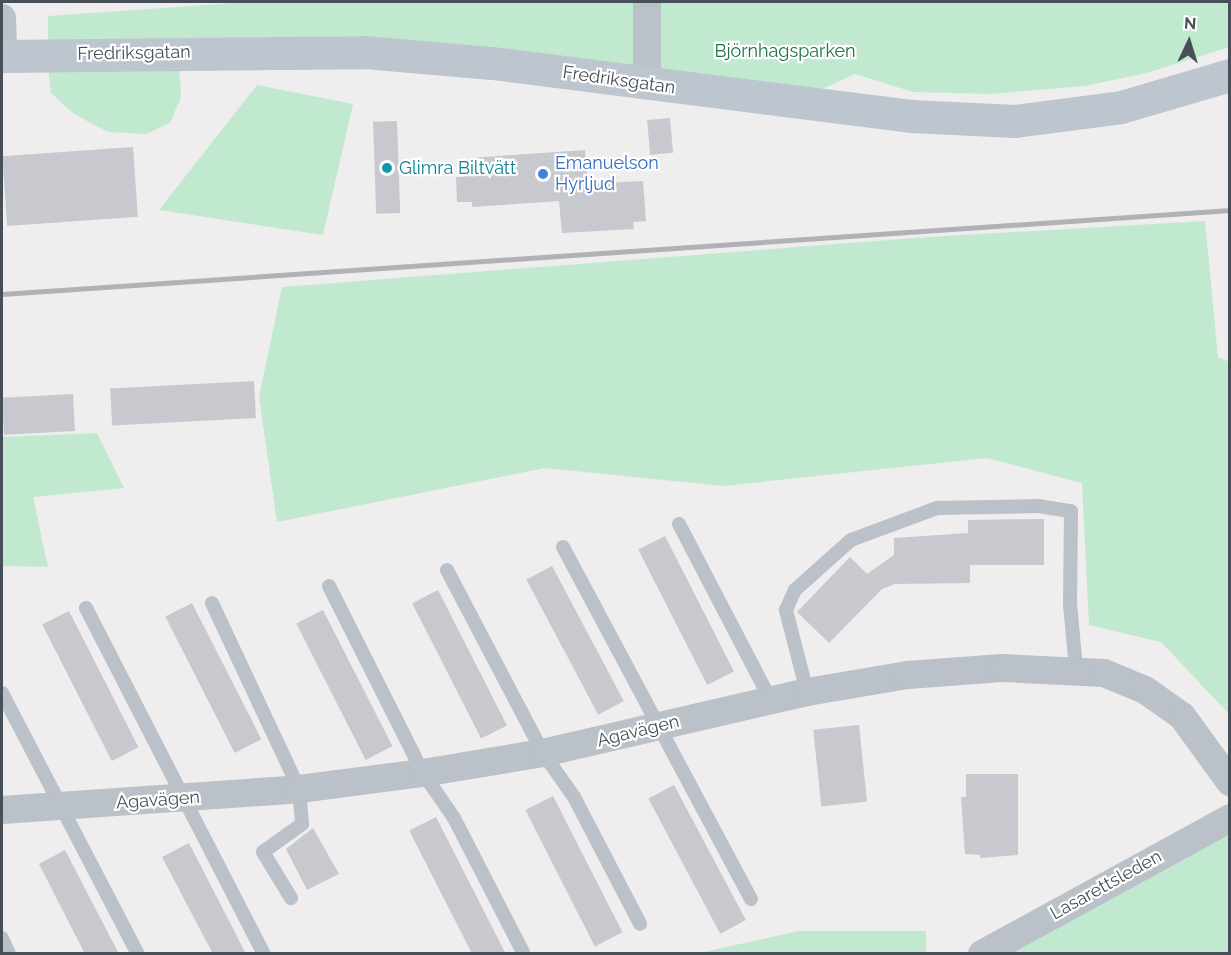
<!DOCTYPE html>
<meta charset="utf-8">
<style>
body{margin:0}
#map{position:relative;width:1231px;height:955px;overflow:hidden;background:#efeded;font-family:Raleway,sans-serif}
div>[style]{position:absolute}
.green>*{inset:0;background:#c0e9d0}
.building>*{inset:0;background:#c7c9cf;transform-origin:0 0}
.lane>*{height:14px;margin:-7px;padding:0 7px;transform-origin:7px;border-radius:7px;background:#bac1c8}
.street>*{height:28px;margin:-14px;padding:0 14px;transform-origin:14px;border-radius:14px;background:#bac1c8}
.secondary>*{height:33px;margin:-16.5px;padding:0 16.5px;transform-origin:16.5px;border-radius:16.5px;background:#bdc5cf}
.rail>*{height:4.5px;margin:-2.25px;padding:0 2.25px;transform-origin:2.25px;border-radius:2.25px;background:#b0b2b7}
.dots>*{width:16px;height:16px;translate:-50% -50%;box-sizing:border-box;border:3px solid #fff;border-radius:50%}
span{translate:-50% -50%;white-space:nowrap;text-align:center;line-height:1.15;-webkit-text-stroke:4.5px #fff;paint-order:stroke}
.park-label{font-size:18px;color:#21704a}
.street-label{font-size:18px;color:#475058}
.shop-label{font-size:18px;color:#366cbe}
.left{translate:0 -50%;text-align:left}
.culture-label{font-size:18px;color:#0d838f}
.frame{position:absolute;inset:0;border:3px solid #475058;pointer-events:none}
.north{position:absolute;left:1159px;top:12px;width:60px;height:60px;-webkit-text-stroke:4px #fff;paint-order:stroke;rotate:4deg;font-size:16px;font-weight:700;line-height:24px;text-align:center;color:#475058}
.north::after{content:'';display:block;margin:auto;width:21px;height:27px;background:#475058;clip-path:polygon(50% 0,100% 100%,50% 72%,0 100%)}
</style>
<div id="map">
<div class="green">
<i style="clip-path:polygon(248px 2px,1230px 2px,1229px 47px,1147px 73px,1085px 86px,991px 94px,913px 92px,855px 74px,793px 102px,569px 73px,48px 55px,48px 16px)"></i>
<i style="clip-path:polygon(179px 63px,181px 97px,170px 123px,146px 134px,108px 132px,74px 114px,51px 93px,48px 65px)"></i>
<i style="clip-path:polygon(257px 85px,353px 104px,323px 235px,159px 210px)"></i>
<i style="clip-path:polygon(1205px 221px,1218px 357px,1229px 362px,1229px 714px,1161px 642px,1089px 625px,1082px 483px,987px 458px,723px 486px,545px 468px,277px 522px,259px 397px,282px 287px,928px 237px)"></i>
<i style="clip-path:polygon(97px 433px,124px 488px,33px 497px,48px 567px,2px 566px,2px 437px)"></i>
<i style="clip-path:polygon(1229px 827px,1229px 953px,1004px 954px)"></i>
<i style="clip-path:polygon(799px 931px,926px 931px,926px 953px,699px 953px)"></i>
</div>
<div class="building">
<i style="left:670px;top:118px;width:35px;height:23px;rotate:85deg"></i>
<i style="left:397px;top:121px;width:92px;height:24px;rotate:88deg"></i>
<i style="left:133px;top:147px;width:70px;height:131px;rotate:86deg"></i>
<i style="clip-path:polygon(585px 150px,588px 184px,643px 181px,646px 221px,633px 222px,634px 229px,562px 233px,559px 201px,472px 207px,472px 202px,457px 202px,456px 177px,471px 176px,469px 158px)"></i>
<i style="left:254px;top:381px;width:37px;height:144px;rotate:87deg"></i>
<i style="left:73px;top:394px;width:37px;height:71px;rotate:87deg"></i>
<i style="clip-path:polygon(1044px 519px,1044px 565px,970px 565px,970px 583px,895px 584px,882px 589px,829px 643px,797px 612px,850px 557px,867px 574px,894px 555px,894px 538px,968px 533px,968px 520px)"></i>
<i style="left:665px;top:536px;width:152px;height:30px;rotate:63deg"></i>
<i style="left:552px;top:566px;width:153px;height:29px;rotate:62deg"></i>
<i style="left:438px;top:590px;width:152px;height:29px;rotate:63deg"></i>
<i style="left:192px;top:603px;width:153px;height:30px;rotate:63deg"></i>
<i style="left:323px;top:610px;width:153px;height:30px;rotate:63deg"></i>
<i style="left:69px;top:611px;width:153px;height:30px;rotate:63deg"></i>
<i style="left:859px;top:725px;width:77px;height:46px;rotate:84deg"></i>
<i style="clip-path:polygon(966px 774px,1018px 774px,1018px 855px,980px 858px,980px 855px,965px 854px,961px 797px,966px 797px)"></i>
<i style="left:674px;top:785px;width:153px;height:29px;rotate:62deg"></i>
<i style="left:553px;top:796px;width:153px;height:31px;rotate:63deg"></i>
<i style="left:436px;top:817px;width:154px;height:30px;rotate:63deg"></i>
<i style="clip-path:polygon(313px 828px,339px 874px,307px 890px,286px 849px)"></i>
<i style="clip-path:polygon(189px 843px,246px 954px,213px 954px,162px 857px)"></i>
<i style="clip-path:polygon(65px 850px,119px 954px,85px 954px,39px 864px)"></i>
</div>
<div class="lane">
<i style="left:679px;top:524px;width:197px;rotate:62.5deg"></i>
<i style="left:563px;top:547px;width:399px;rotate:61.9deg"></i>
<i style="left:447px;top:570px;width:207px;rotate:62.3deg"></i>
<i style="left:543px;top:753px;width:54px;rotate:54.8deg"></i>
<i style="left:574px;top:797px;width:143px;rotate:62.5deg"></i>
<i style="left:329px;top:586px;width:209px;rotate:63.3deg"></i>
<i style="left:423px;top:773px;width:55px;rotate:55.4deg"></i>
<i style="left:454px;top:818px;width:151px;rotate:62.8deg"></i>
<i style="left:212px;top:603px;width:205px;rotate:64.9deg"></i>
<i style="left:299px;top:789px;width:35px;rotate:85deg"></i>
<i style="left:302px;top:824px;width:48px;rotate:144.3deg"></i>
<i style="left:263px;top:852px;width:54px;rotate:58.7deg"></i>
<i style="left:86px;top:608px;width:389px;rotate:62.8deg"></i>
<i style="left:807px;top:692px;width:85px;rotate:-104.4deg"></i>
<i style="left:786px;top:610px;width:22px;rotate:-66deg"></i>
<i style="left:795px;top:590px;width:75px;rotate:-41.8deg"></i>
<i style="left:851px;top:540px;width:92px;rotate:-20.4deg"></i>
<i style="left:937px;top:508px;width:101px;rotate:-1.1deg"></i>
<i style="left:1038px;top:506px;width:33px;rotate:9deg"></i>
<i style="left:1071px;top:511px;width:93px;rotate:90.6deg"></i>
<i style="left:1070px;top:604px;width:65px;rotate:84.7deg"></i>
<i style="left:2px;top:693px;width:294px;rotate:62.5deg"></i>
<i style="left:2px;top:938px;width:17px;rotate:66deg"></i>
</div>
<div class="street">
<i style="left:2px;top:18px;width:37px;rotate:88deg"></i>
<i style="left:647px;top:84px;width:82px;rotate:-90deg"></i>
<i style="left:2px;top:810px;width:298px;rotate:-4deg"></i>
<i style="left:299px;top:789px;width:125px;rotate:-7.4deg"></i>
<i style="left:423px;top:773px;width:122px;rotate:-9.5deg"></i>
<i style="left:543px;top:753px;width:271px;rotate:-13deg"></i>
<i style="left:807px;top:692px;width:102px;rotate:-9.6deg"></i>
<i style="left:908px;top:675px;width:94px;rotate:-4.3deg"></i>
<i style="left:1002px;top:668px;width:102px;rotate:2.8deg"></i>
<i style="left:1104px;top:673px;width:44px;rotate:22.5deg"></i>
<i style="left:1145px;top:690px;width:45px;rotate:35.1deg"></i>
<i style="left:1182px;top:716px;width:82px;rotate:54deg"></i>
<i style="left:982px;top:954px;width:283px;rotate:-28.7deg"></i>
</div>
<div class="secondary">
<i style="left:2px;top:56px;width:363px;rotate:-0.6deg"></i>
<i style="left:365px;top:52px;width:127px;rotate:5deg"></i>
<i style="left:492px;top:63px;width:422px;rotate:7.2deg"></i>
<i style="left:911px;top:116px;width:104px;rotate:2.8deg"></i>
<i style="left:1015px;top:121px;width:107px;rotate:-7.5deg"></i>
<i style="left:1121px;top:107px;width:114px;rotate:-16.4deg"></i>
</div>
<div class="rail">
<i style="left:2px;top:294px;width:1231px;rotate:-3.91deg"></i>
</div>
<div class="dots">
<i style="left:387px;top:168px;background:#0f9aa8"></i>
<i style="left:543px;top:174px;background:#3f7fe0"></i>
</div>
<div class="park-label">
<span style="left:785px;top:51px">Björnhagsparken</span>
</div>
<div class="street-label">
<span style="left:134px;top:53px;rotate:-1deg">Fredriksgatan</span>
<span style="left:619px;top:80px;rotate:8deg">Fredriksgatan</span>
<span style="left:638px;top:731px;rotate:-14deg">Agavägen</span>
<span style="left:158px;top:800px;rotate:-4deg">Agavägen</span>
<span style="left:1106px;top:885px;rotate:-29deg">Lasarettsleden</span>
</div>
<div class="shop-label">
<span class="left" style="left:555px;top:174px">Emanuelson<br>Hyrljud</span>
</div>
<div class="culture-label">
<span class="left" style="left:399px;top:168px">Glimra Biltvätt</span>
</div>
<div class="frame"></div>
<div class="north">N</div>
</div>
